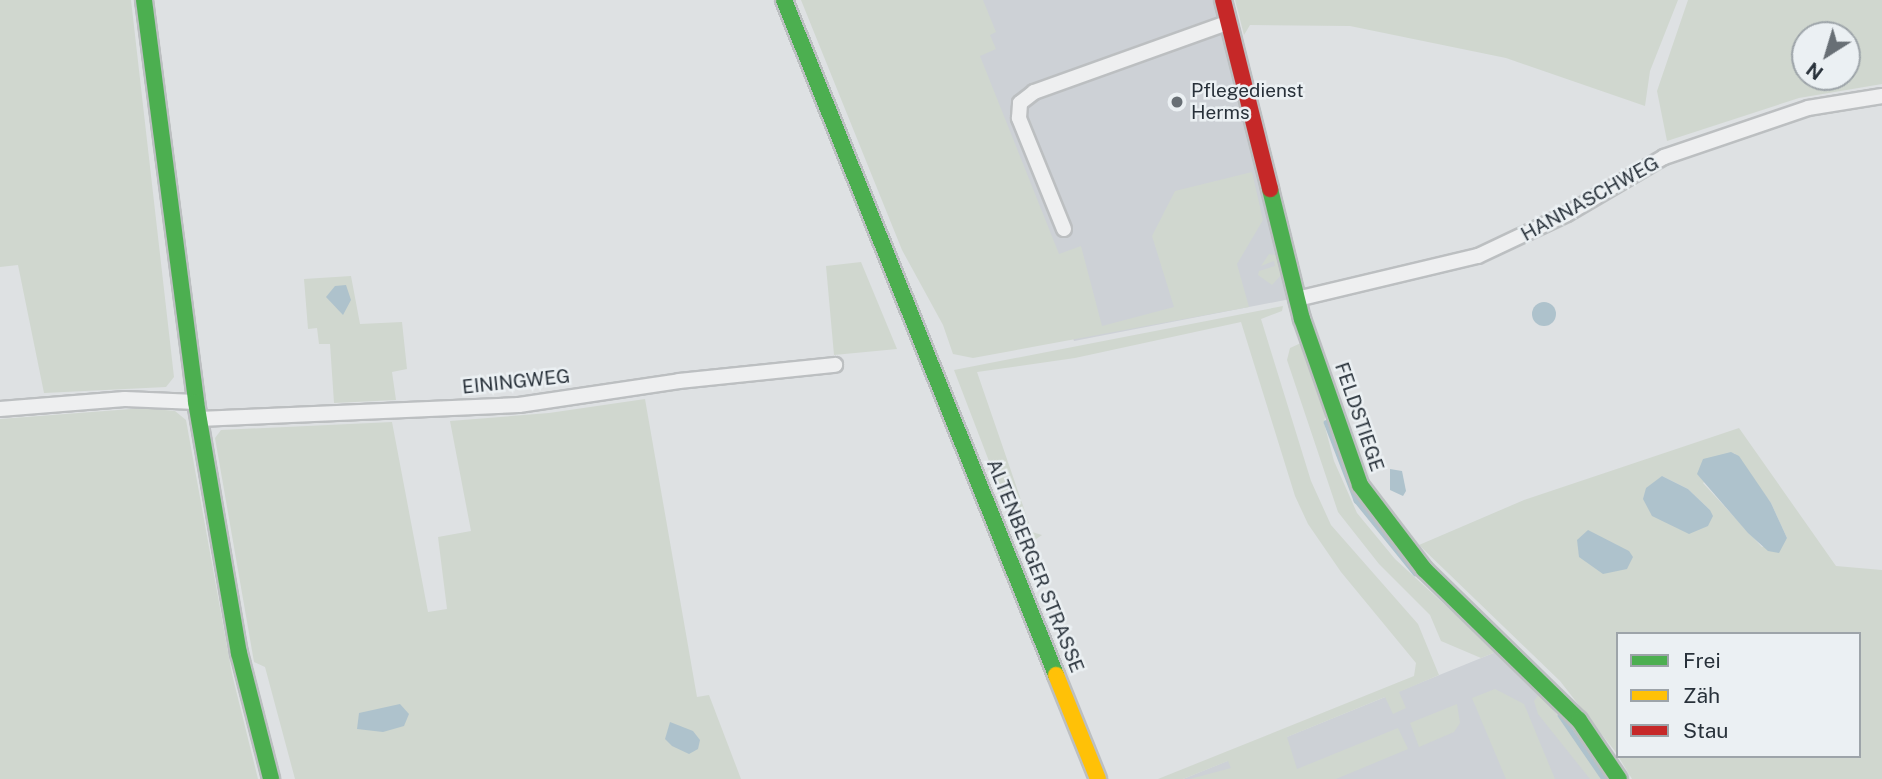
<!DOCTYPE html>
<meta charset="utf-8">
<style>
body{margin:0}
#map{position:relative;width:1882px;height:779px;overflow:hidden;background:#dee1e3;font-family:"Public Sans",sans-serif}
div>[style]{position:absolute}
.built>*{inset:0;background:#cdd1d6}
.green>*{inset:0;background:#d0d7cf}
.water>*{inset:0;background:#aec2cc}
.round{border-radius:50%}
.stream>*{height:4.5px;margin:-2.25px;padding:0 2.25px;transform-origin:2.25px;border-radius:2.25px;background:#aec2cc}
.roads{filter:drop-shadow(2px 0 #bcbfc1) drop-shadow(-2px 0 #bcbfc1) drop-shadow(0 2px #bcbfc1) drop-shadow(0 -2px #bcbfc1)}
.street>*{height:14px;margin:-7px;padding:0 7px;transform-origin:7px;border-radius:7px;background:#eeeff0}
.fast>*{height:16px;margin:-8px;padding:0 8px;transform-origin:8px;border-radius:8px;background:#4caf50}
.slow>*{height:16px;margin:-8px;padding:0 8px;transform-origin:8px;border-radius:8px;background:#ffc107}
.jam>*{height:16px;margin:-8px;padding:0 8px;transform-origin:8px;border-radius:8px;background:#c62828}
.dots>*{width:19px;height:19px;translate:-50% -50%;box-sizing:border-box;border:4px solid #ebf0f3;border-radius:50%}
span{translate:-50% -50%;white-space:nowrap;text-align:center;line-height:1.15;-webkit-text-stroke:5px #ebf0f3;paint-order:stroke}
.poi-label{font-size:19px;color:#28313a}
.left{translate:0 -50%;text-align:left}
.street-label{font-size:19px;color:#28313a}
.legend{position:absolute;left:1616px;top:632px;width:245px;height:126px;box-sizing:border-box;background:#ebf0f3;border:2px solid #9da4a9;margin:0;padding:9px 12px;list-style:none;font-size:21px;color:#28313a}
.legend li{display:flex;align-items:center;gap:14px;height:35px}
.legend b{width:35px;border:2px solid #9da4a9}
.north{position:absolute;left:1791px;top:21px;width:70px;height:70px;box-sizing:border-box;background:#ebf0f3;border:2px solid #9da4a9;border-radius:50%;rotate:217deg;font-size:19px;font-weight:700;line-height:28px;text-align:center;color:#28313a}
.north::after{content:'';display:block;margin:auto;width:24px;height:32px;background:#686f75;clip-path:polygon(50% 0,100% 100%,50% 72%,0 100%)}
</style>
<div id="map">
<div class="built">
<i style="clip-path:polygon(954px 0,1222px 0,1301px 297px,1074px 341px)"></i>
<i style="clip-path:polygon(1496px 652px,1545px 699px,1605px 779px,1183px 779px)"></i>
</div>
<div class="green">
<i style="clip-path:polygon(0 0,131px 0,174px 377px,166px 387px,44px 393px,18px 265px,0 267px)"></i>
<i style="clip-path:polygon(801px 0,983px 0,996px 32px,990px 35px,996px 49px,980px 56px,1059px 254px,1081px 246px,1102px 326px,1174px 307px,1152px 236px,1175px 191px,1252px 172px,1263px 220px,1237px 264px,1249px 307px,973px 358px,953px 354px,943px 325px,902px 250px)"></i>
<i style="clip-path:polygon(1235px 0,1678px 0,1650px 71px,1645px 106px,1506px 58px,1350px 26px,1250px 25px,1244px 35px)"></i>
<i style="clip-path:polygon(evenodd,1688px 0,1882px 0,1882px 84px,1799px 98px,1667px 141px,1657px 91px,1688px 0,1847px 35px,1847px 77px,1805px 77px,1805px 35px,1847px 35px)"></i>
<i style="clip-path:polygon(1269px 254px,1276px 255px,1282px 274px,1272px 285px,1258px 275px,1259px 271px,1275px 266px,1274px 261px,1261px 266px)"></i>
<i style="clip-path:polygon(861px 262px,897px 349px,834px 355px,826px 266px)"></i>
<i style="clip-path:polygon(351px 276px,360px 324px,402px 322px,407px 369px,392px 372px,396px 400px,334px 403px,330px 344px,319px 344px,317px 328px,308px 329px,304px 279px)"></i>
<i style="clip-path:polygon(1283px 306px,1282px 311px,1261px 319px,1311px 481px,1331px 525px,1418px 624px,1439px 675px,1399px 692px,1406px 708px,1393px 714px,1385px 697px,1287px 737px,1297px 769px,1398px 728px,1408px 749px,1336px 779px,1190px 779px,1231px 768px,1228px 761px,1183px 779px,1158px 779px,1414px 676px,1416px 663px,1341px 572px,1308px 524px,1295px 496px,1241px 322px,1075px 358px,977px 372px,1032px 532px,1042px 535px,1026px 546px,1015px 529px,954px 370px)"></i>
<i style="clip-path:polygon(1301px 343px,1326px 412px,1324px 423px,1334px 461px,1357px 513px,1395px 559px,1496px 652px,1481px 658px,1441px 641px,1430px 615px,1379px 564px,1338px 512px,1287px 360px,1290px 348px)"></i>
<i style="clip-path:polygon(645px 399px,697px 697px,709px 695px,741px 779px,295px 779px,265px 667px,254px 662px,215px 438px,221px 430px,392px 422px,428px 612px,447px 609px,438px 537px,471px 531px,450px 421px,549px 413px)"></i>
<i style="clip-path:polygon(144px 408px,175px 411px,186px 420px,232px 674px,258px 779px,0 779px,0 419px)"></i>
<i style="clip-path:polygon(evenodd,1739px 428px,1836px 566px,1882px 570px,1882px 779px,1632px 779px,1618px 756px,1859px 756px,1859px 634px,1618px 634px,1618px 755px,1560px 681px,1419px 545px,1524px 500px,1739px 428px,1734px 453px,1771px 503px,1787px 538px,1762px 547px,1703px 483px,1734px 453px,1739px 428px,1662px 476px,1688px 489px,1710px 510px,1708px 526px,1702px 526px,1662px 476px)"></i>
<i style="clip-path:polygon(1495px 689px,1524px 704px,1555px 779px,1506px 779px,1472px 698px)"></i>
<i style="clip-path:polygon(1539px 694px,1577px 739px,1605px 779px,1590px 779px,1538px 714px,1534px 701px)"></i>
<i style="clip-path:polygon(1457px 704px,1460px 723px,1454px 732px,1419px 747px,1410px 723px)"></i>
</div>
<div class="water">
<i style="clip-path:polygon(346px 285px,351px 300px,343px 315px,326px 297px,335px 286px)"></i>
<i class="round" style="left:1532px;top:302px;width:24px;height:24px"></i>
<i style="clip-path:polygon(1731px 452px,1739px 456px,1771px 503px,1787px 538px,1779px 553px,1768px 551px,1748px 533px,1697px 474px,1703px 459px)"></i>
<i style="clip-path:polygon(1390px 469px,1402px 471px,1406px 491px,1403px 496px,1390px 490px)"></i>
<i style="clip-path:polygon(1662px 476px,1688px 489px,1710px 510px,1713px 516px,1708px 526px,1689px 534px,1652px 516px,1643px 499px,1646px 488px)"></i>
<i style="clip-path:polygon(1588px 530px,1629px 551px,1633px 557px,1627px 569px,1603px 574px,1579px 557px,1577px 540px)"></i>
<i style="clip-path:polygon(400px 704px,409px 714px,404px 726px,383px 732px,357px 729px,359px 713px)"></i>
<i style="clip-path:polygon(670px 722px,693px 731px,700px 740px,698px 749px,689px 754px,672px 746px,665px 739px)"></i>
</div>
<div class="stream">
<i style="left:1326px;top:422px;width:84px;rotate:69deg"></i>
<i style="left:1356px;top:500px;width:94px;rotate:51.1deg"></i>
<i style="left:1560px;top:715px;width:78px;rotate:55.5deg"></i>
</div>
<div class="roads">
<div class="street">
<i style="left:1064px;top:229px;width:120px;rotate:-112.1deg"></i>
<i style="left:1019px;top:118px;width:15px;rotate:-86deg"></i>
<i style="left:1020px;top:103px;width:18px;rotate:-38deg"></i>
<i style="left:1034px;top:92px;width:207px;rotate:-19.7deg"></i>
<i style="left:1297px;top:299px;width:186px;rotate:-13.4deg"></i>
<i style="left:1478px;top:256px;width:98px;rotate:-25.3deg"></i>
<i style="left:1567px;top:214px;width:113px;rotate:-30.4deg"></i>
<i style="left:1664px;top:157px;width:152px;rotate:-18.8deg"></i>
<i style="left:1808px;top:108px;width:75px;rotate:-9.2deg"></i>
<i style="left:0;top:409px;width:125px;rotate:-4.6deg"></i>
<i style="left:125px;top:399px;width:71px;rotate:2.4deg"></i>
<i style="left:199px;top:419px;width:320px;rotate:-2.5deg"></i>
<i style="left:519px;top:405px;width:162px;rotate:-8.5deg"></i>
<i style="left:679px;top:381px;width:157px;rotate:-5.9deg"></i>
</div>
<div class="fast">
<i style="left:144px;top:0;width:405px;rotate:82.6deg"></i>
<i style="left:196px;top:402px;width:255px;rotate:80.3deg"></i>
<i style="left:239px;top:653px;width:130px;rotate:75.7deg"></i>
<i style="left:784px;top:0;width:728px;rotate:68.05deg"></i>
<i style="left:1270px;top:189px;width:134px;rotate:76.2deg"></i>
<i style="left:1302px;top:319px;width:176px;rotate:70.7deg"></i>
<i style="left:1360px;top:485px;width:106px;rotate:52.7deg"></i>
<i style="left:1424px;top:569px;width:216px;rotate:44.3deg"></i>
<i style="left:1579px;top:720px;width:71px;rotate:55.9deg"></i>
</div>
<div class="slow">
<i style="left:1056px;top:675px;width:112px;rotate:68deg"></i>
</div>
<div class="jam">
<i style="left:1223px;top:0;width:195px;rotate:76deg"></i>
</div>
</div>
<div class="dots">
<i style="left:1177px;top:102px;background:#686f75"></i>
</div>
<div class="poi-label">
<span class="left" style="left:1191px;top:102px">Pflegedienst<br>Herms</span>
</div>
<div class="street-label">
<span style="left:1590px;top:199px;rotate:-29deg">HANNASCHWEG</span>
<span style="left:516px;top:382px;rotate:-6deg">EININGWEG</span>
<span style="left:1359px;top:417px;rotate:71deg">FELDSTIEGE</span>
<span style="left:1035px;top:566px;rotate:68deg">ALTENBERGER STRASSE</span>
</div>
<ul class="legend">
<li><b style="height:9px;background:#4caf50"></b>Frei</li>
<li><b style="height:9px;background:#ffc107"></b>Zäh</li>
<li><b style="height:9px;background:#c62828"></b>Stau</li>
</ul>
<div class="north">N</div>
</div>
